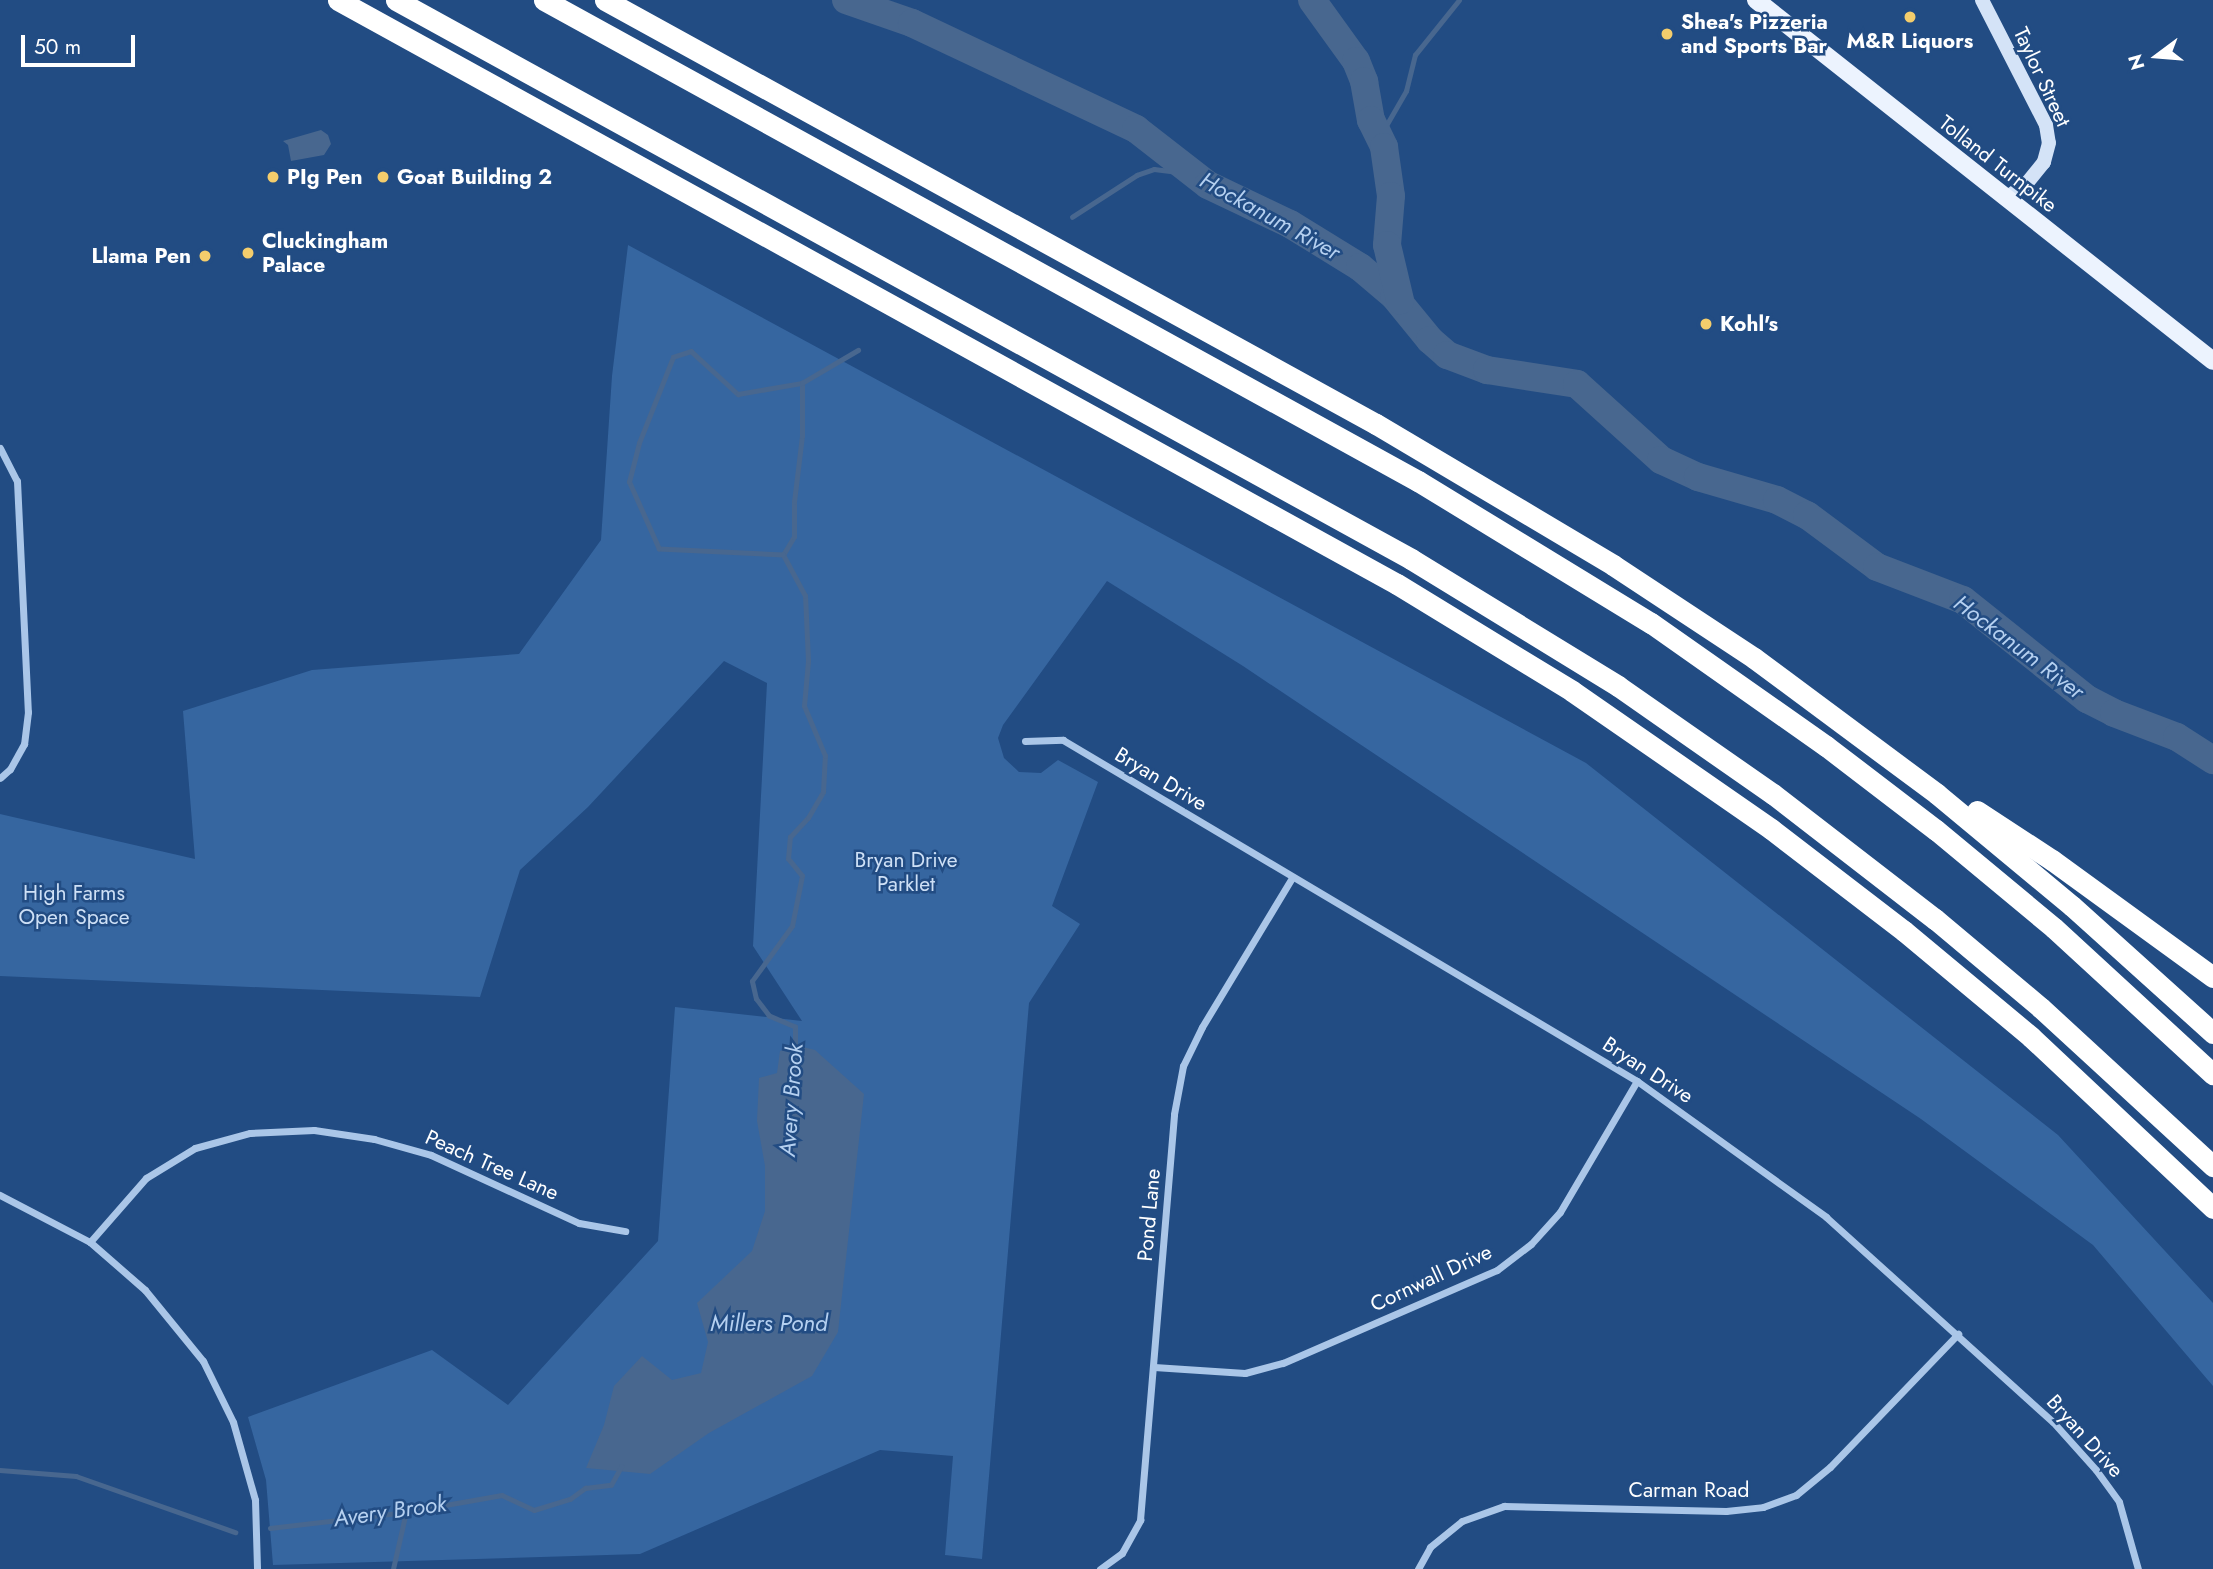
<!DOCTYPE html>
<style>
body{margin:0}
#map{position:relative;width:2213px;height:1569px;overflow:hidden;background:#224c83;font-family:Jost,sans-serif}
div>[style]{position:absolute}
.green>*{inset:0;background:#3666a0}
.water>*{inset:0;background:#48678f}
.stream>*{height:4.5px;margin:-2.25px;padding:0 2.25px;transform-origin:2.25px;border-radius:2.25px;background:#48678f}
.river>*{height:28px;margin:-14px;padding:0 14px;transform-origin:14px;border-radius:14px;background:#48678f}
.street>*{height:7px;margin:-3.5px;padding:0 3.5px;transform-origin:3.5px;border-radius:3.5px;background:#aac6e8}
.secondary>*{height:14px;margin:-7px;padding:0 7px;transform-origin:7px;border-radius:7px;background:#d4e3f7}
.primary>*{height:18px;margin:-9px;padding:0 9px;transform-origin:9px;border-radius:9px;background:#ecf3fe}
.highway>*{height:21px;margin:-10.5px;padding:0 10.5px;transform-origin:10.5px;border-radius:10.5px;background:#fff}
.dots>*{width:19px;height:19px;translate:-50% -50%;box-sizing:border-box;border:4px solid #224c83;border-radius:50%}
span{translate:-50% -50%;white-space:nowrap;text-align:center;line-height:1.15;-webkit-text-stroke:5px #224c83;paint-order:stroke}
.poi-label{font-size:21px;color:#fff;font-weight:700}
.left{translate:0 -50%;text-align:left}
.right{translate:-100% -50%;text-align:right}
.street-label{font-size:21px;color:#fff}
.park-label{font-size:21px;color:#cee0f6}
.water-label{font-size:23px;color:#b5d0f0;font-style:italic}
.north{position:absolute;left:2122px;top:21px;width:70px;height:70px;-webkit-text-stroke:5px #224c83;paint-order:stroke;rotate:254deg;font-size:19px;font-weight:700;line-height:28px;text-align:center;color:#fff}
.north::after{content:'';display:block;margin:auto;width:24px;height:32px;background:#fff;clip-path:polygon(50% 0,100% 100%,50% 72%,0 100%)}
.scale{position:absolute;left:21px;top:35px;width:114px;height:32px;box-sizing:border-box;border:4px solid #fff;border-top:0;padding-left:9px;font-size:21px;line-height:24px;white-space:nowrap;color:#fff;-webkit-text-stroke:5px #224c83;paint-order:stroke}
</style>
<div id="map">
<div class="green">
<i style="clip-path:polygon(628px 245px,1586px 763px,2058px 1135px,2213px 1303px,2213px 1386px,2093px 1245px,1921px 1119px,1243px 666px,1107px 581px,1003px 725px,998px 738px,1004px 758px,1019px 772px,1041px 773px,1058px 760px,1098px 782px,1052px 906px,1080px 924px,1029px 1003px,982px 1559px,945px 1555px,953px 1456px,880px 1450px,640px 1554px,273px 1565px,266px 1480px,248px 1417px,432px 1350px,508px 1405px,658px 1241px,675px 1007px,802px 1021px,753px 946px,767px 683px,724px 661px,588px 807px,520px 870px,480px 997px,0 976px,0 814px,195px 859px,183px 711px,312px 670px,519px 654px,601px 540px,612px 376px)"></i>
</div>
<div class="water">
<i style="clip-path:polygon(321px 130px,328px 135px,331px 144px,324px 155px,291px 161px,288px 145px,283px 141px)"></i>
<i style="clip-path:polygon(795px 1045px,815px 1050px,864px 1094px,838px 1332px,812px 1376px,709px 1433px,650px 1474px,586px 1468px,604px 1425px,614px 1386px,642px 1356px,672px 1380px,701px 1373px,708px 1342px,697px 1303px,752px 1251px,765px 1211px,765px 1166px,757px 1121px,759px 1078px,777px 1073px,780px 1051px)"></i>
</div>
<div class="stream">
<i style="left:1380px;top:136px;width:52px;rotate:-60deg"></i>
<i style="left:1406px;top:91px;width:37px;rotate:-76deg"></i>
<i style="left:1415px;top:55px;width:70px;rotate:-51.3deg"></i>
<i style="left:1072px;top:217px;width:77px;rotate:-32.9deg"></i>
<i style="left:1137px;top:175px;width:18px;rotate:-19deg"></i>
<i style="left:1154px;top:169px;width:40px;rotate:7.1deg"></i>
<i style="left:783px;top:555px;width:21px;rotate:-59deg"></i>
<i style="left:794px;top:537px;width:35px;rotate:-90deg"></i>
<i style="left:794px;top:502px;width:66px;rotate:-83.1deg"></i>
<i style="left:802px;top:436px;width:53px;rotate:-90deg"></i>
<i style="left:795px;top:1051px;width:24px;rotate:-90deg"></i>
<i style="left:795px;top:1027px;width:28px;rotate:-157deg"></i>
<i style="left:769px;top:1016px;width:21px;rotate:-127deg"></i>
<i style="left:756px;top:999px;width:18px;rotate:-103deg"></i>
<i style="left:752px;top:981px;width:68px;rotate:-54deg"></i>
<i style="left:792px;top:926px;width:51px;rotate:-78.7deg"></i>
<i style="left:802px;top:876px;width:22px;rotate:-129deg"></i>
<i style="left:788px;top:859px;width:22px;rotate:-85deg"></i>
<i style="left:790px;top:837px;width:26px;rotate:-47deg"></i>
<i style="left:808px;top:818px;width:30px;rotate:-60deg"></i>
<i style="left:823px;top:792px;width:36px;rotate:-87deg"></i>
<i style="left:825px;top:756px;width:54px;rotate:-112.8deg"></i>
<i style="left:804px;top:706px;width:45px;rotate:-84.9deg"></i>
<i style="left:808px;top:661px;width:65px;rotate:-92.6deg"></i>
<i style="left:805px;top:596px;width:47px;rotate:-118.2deg"></i>
<i style="left:783px;top:555px;width:124px;rotate:-177.2deg"></i>
<i style="left:659px;top:549px;width:73px;rotate:-114.1deg"></i>
<i style="left:629px;top:482px;width:40px;rotate:-75.6deg"></i>
<i style="left:639px;top:443px;width:92px;rotate:-68.4deg"></i>
<i style="left:673px;top:357px;width:19px;rotate:-18deg"></i>
<i style="left:691px;top:351px;width:64px;rotate:42.5deg"></i>
<i style="left:738px;top:394px;width:65px;rotate:-9.8deg"></i>
<i style="left:802px;top:383px;width:65px;rotate:-30.5deg"></i>
<i style="left:0;top:1470px;width:76px;rotate:4.5deg"></i>
<i style="left:76px;top:1476px;width:169px;rotate:19.4deg"></i>
<i style="left:270px;top:1528px;width:137px;rotate:-6.7deg"></i>
<i style="left:406px;top:1512px;width:97px;rotate:-10deg"></i>
<i style="left:502px;top:1495px;width:35px;rotate:25deg"></i>
<i style="left:534px;top:1510px;width:38px;rotate:-17deg"></i>
<i style="left:570px;top:1499px;width:19px;rotate:-36deg"></i>
<i style="left:585px;top:1488px;width:26px;rotate:-7deg"></i>
<i style="left:611px;top:1485px;width:21px;rotate:-61deg"></i>
<i style="left:393px;top:1569px;width:58px;rotate:-77.2deg"></i>
</div>
<div class="river">
<i style="left:846px;top:0;width:70px;rotate:19.2deg"></i>
<i style="left:912px;top:23px;width:248px;rotate:25.3deg"></i>
<i style="left:1136px;top:129px;width:91px;rotate:37.9deg"></i>
<i style="left:1208px;top:185px;width:91px;rotate:25.4deg"></i>
<i style="left:1290px;top:224px;width:82px;rotate:31.6deg"></i>
<i style="left:1360px;top:267px;width:45px;rotate:40.5deg"></i>
<i style="left:1394px;top:296px;width:57px;rotate:50.7deg"></i>
<i style="left:1430px;top:340px;width:23px;rotate:41deg"></i>
<i style="left:1447px;top:355px;width:43px;rotate:20.6deg"></i>
<i style="left:1487px;top:370px;width:91px;rotate:8.8deg"></i>
<i style="left:1577px;top:384px;width:113px;rotate:42.1deg"></i>
<i style="left:1661px;top:460px;width:41px;rotate:24.7deg"></i>
<i style="left:1698px;top:477px;width:82px;rotate:16.2deg"></i>
<i style="left:1777px;top:500px;width:34px;rotate:27deg"></i>
<i style="left:1807px;top:515px;width:87px;rotate:36.6deg"></i>
<i style="left:1877px;top:567px;width:92px;rotate:21deg"></i>
<i style="left:1963px;top:600px;width:159px;rotate:38.6deg"></i>
<i style="left:2087px;top:699px;width:30px;rotate:27deg"></i>
<i style="left:2114px;top:713px;width:67px;rotate:20.9deg"></i>
<i style="left:2177px;top:737px;width:43px;rotate:32.6deg"></i>
<i style="left:1312px;top:0;width:75px;rotate:54.2deg"></i>
<i style="left:1356px;top:61px;width:22px;rotate:68deg"></i>
<i style="left:1364px;top:81px;width:40px;rotate:80deg"></i>
<i style="left:1371px;top:120px;width:30px;rotate:64deg"></i>
<i style="left:1384px;top:147px;width:49px;rotate:81.9deg"></i>
<i style="left:1391px;top:196px;width:49px;rotate:94.7deg"></i>
<i style="left:1387px;top:245px;width:57px;rotate:76.7deg"></i>
</div>
<div class="street">
<i style="left:0;top:448px;width:37px;rotate:63deg"></i>
<i style="left:17px;top:481px;width:231px;rotate:87.3deg"></i>
<i style="left:28px;top:712px;width:32px;rotate:97deg"></i>
<i style="left:24px;top:744px;width:29px;rotate:119deg"></i>
<i style="left:10px;top:769px;width:13px;rotate:138deg"></i>
<i style="left:1025px;top:741px;width:38px;rotate:-2deg"></i>
<i style="left:1063px;top:740px;width:668px;rotate:30.71deg"></i>
<i style="left:1637px;top:1081px;width:233px;rotate:35.7deg"></i>
<i style="left:1826px;top:1217px;width:306px;rotate:42.1deg"></i>
<i style="left:2053px;top:1422px;width:64px;rotate:48.1deg"></i>
<i style="left:2096px;top:1470px;width:39px;rotate:54deg"></i>
<i style="left:2119px;top:1502px;width:70px;rotate:74.2deg"></i>
<i style="left:0;top:1195px;width:102px;rotate:27.6deg"></i>
<i style="left:90px;top:1242px;width:73px;rotate:41.1deg"></i>
<i style="left:145px;top:1290px;width:92px;rotate:50.8deg"></i>
<i style="left:203px;top:1361px;width:68px;rotate:63.8deg"></i>
<i style="left:233px;top:1422px;width:81px;rotate:74.2deg"></i>
<i style="left:255px;top:1500px;width:69px;rotate:88.3deg"></i>
<i style="left:90px;top:1242px;width:85px;rotate:-48.8deg"></i>
<i style="left:146px;top:1178px;width:57px;rotate:-31.5deg"></i>
<i style="left:195px;top:1148px;width:57px;rotate:-15.3deg"></i>
<i style="left:250px;top:1133px;width:64px;rotate:-2.7deg"></i>
<i style="left:314px;top:1130px;width:61px;rotate:8.5deg"></i>
<i style="left:374px;top:1139px;width:59px;rotate:15.7deg"></i>
<i style="left:431px;top:1155px;width:163px;rotate:24.7deg"></i>
<i style="left:579px;top:1223px;width:47px;rotate:9.9deg"></i>
<i style="left:1154px;top:1367px;width:91px;rotate:3.8deg"></i>
<i style="left:1245px;top:1373px;width:39px;rotate:-15deg"></i>
<i style="left:1283px;top:1363px;width:233px;rotate:-23.5deg"></i>
<i style="left:1497px;top:1270px;width:43px;rotate:-37.4deg"></i>
<i style="left:1531px;top:1244px;width:43px;rotate:-47.8deg"></i>
<i style="left:1560px;top:1212px;width:152px;rotate:-59.6deg"></i>
<i style="left:1100px;top:1569px;width:27px;rotate:-36deg"></i>
<i style="left:1122px;top:1553px;width:38px;rotate:-61deg"></i>
<i style="left:1140px;top:1520px;width:407px;rotate:-85.2deg"></i>
<i style="left:1174px;top:1114px;width:49px;rotate:-79.4deg"></i>
<i style="left:1183px;top:1066px;width:43px;rotate:-64deg"></i>
<i style="left:1202px;top:1027px;width:174px;rotate:-58.9deg"></i>
<i style="left:1418px;top:1569px;width:25px;rotate:-61deg"></i>
<i style="left:1430px;top:1547px;width:41px;rotate:-39.1deg"></i>
<i style="left:1462px;top:1521px;width:45px;rotate:-19.7deg"></i>
<i style="left:1504px;top:1506px;width:222px;rotate:1.3deg"></i>
<i style="left:1726px;top:1511px;width:37px;rotate:-6deg"></i>
<i style="left:1763px;top:1507px;width:35px;rotate:-20deg"></i>
<i style="left:1796px;top:1495px;width:44px;rotate:-39.5deg"></i>
<i style="left:1830px;top:1467px;width:185px;rotate:-46.1deg"></i>
</div>
<div class="secondary">
<i style="left:1982px;top:0;width:140px;rotate:62.9deg"></i>
<i style="left:2046px;top:125px;width:18px;rotate:81deg"></i>
<i style="left:2049px;top:143px;width:20px;rotate:105deg"></i>
<i style="left:2044px;top:162px;width:27px;rotate:129deg"></i>
<i style="left:2027px;top:183px;width:27px;rotate:144deg"></i>
</div>
<div class="primary">
<i style="left:1756px;top:0;width:582px;rotate:38.31deg"></i>
</div>
<div class="highway">
<i style="left:338px;top:0;width:1209px;rotate:28.88deg"></i>
<i style="left:1397px;top:584px;width:205px;rotate:31.4deg"></i>
<i style="left:1572px;top:691px;width:242px;rotate:34.7deg"></i>
<i style="left:1771px;top:829px;width:168px;rotate:37.5deg"></i>
<i style="left:1904px;top:931px;width:165px;rotate:39.8deg"></i>
<i style="left:2031px;top:1037px;width:250px;rotate:43.2deg"></i>
<i style="left:396px;top:0;width:1159px;rotate:28.84deg"></i>
<i style="left:1411px;top:559px;width:243px;rotate:31.5deg"></i>
<i style="left:1618px;top:686px;width:189px;rotate:34.9deg"></i>
<i style="left:1773px;top:794px;width:205px;rotate:37.7deg"></i>
<i style="left:1935px;top:919px;width:138px;rotate:40deg"></i>
<i style="left:2041px;top:1008px;width:234px;rotate:42.6deg"></i>
<i style="left:544px;top:0;width:998px;rotate:28.83deg"></i>
<i style="left:1418px;top:481px;width:273px;rotate:31.4deg"></i>
<i style="left:1651px;top:623px;width:214px;rotate:35.1deg"></i>
<i style="left:1826px;top:746px;width:138px;rotate:37.4deg"></i>
<i style="left:1936px;top:830px;width:153px;rotate:39.7deg"></i>
<i style="left:2054px;top:928px;width:216px;rotate:42.6deg"></i>
<i style="left:605px;top:0;width:880px;rotate:28.81deg"></i>
<i style="left:1376px;top:424px;width:276px;rotate:30.7deg"></i>
<i style="left:1613px;top:565px;width:169px;rotate:33.4deg"></i>
<i style="left:1754px;top:658px;width:228px;rotate:36.6deg"></i>
<i style="left:1937px;top:794px;width:175px;rotate:39.7deg"></i>
<i style="left:2072px;top:906px;width:190px;rotate:42deg"></i>
<i style="left:1977px;top:811px;width:90px;rotate:33.2deg"></i>
<i style="left:2052px;top:860px;width:199px;rotate:36deg"></i>
</div>
<div class="dots">
<i style="left:1910px;top:17px;background:#f4cd6c"></i>
<i style="left:1667px;top:34px;background:#f4cd6c"></i>
<i style="left:273px;top:177px;background:#f4cd6c"></i>
<i style="left:383px;top:177px;background:#f4cd6c"></i>
<i style="left:248px;top:253px;background:#f4cd6c"></i>
<i style="left:205px;top:256px;background:#f4cd6c"></i>
<i style="left:1706px;top:324px;background:#f4cd6c"></i>
</div>
<div class="poi-label">
<span class="left" style="left:1681px;top:34px">Shea's Pizzeria<br>and Sports Bar</span>
<span style="left:1910px;top:41px">M&amp;R Liquors</span>
<span class="left" style="left:287px;top:177px">PIg Pen</span>
<span class="left" style="left:397px;top:177px">Goat Building 2</span>
<span class="left" style="left:262px;top:253px">Cluckingham<br>Palace</span>
<span class="right" style="left:191px;top:256px">Llama Pen</span>
<span class="left" style="left:1720px;top:324px">Kohl's</span>
</div>
<div class="street-label">
<span style="left:2042px;top:77px;rotate:65deg">Taylor Street</span>
<span style="left:1998px;top:164px;rotate:38deg">Tolland Turnpike</span>
<span style="left:1161px;top:779px;rotate:31deg">Bryan Drive</span>
<span style="left:1648px;top:1070px;rotate:33deg">Bryan Drive</span>
<span style="left:492px;top:1165px;rotate:24deg">Peach Tree Lane</span>
<span style="left:1149px;top:1215px;rotate:-85deg">Pond Lane</span>
<span style="left:1431px;top:1278px;rotate:-25deg">Cornwall Drive</span>
<span style="left:2085px;top:1436px;rotate:48deg">Bryan Drive</span>
<span style="left:1689px;top:1490px">Carman Road</span>
</div>
<div class="park-label">
<span style="left:906px;top:872px">Bryan Drive<br>Parklet</span>
<span style="left:74px;top:905px">High Farms<br>Open Space</span>
</div>
<div class="water-label">
<span style="left:1270px;top:216px;rotate:29deg">Hockanum River</span>
<span style="left:2019px;top:647px;rotate:37deg">Hockanum River</span>
<span style="left:791px;top:1100px;rotate:-86deg">Avery Brook</span>
<span style="left:769px;top:1323px">Millers Pond</span>
<span style="left:390px;top:1511px;rotate:-8deg">Avery Brook</span>
</div>
<div class="north">N</div>
<div class="scale">50 m</div>
</div>
